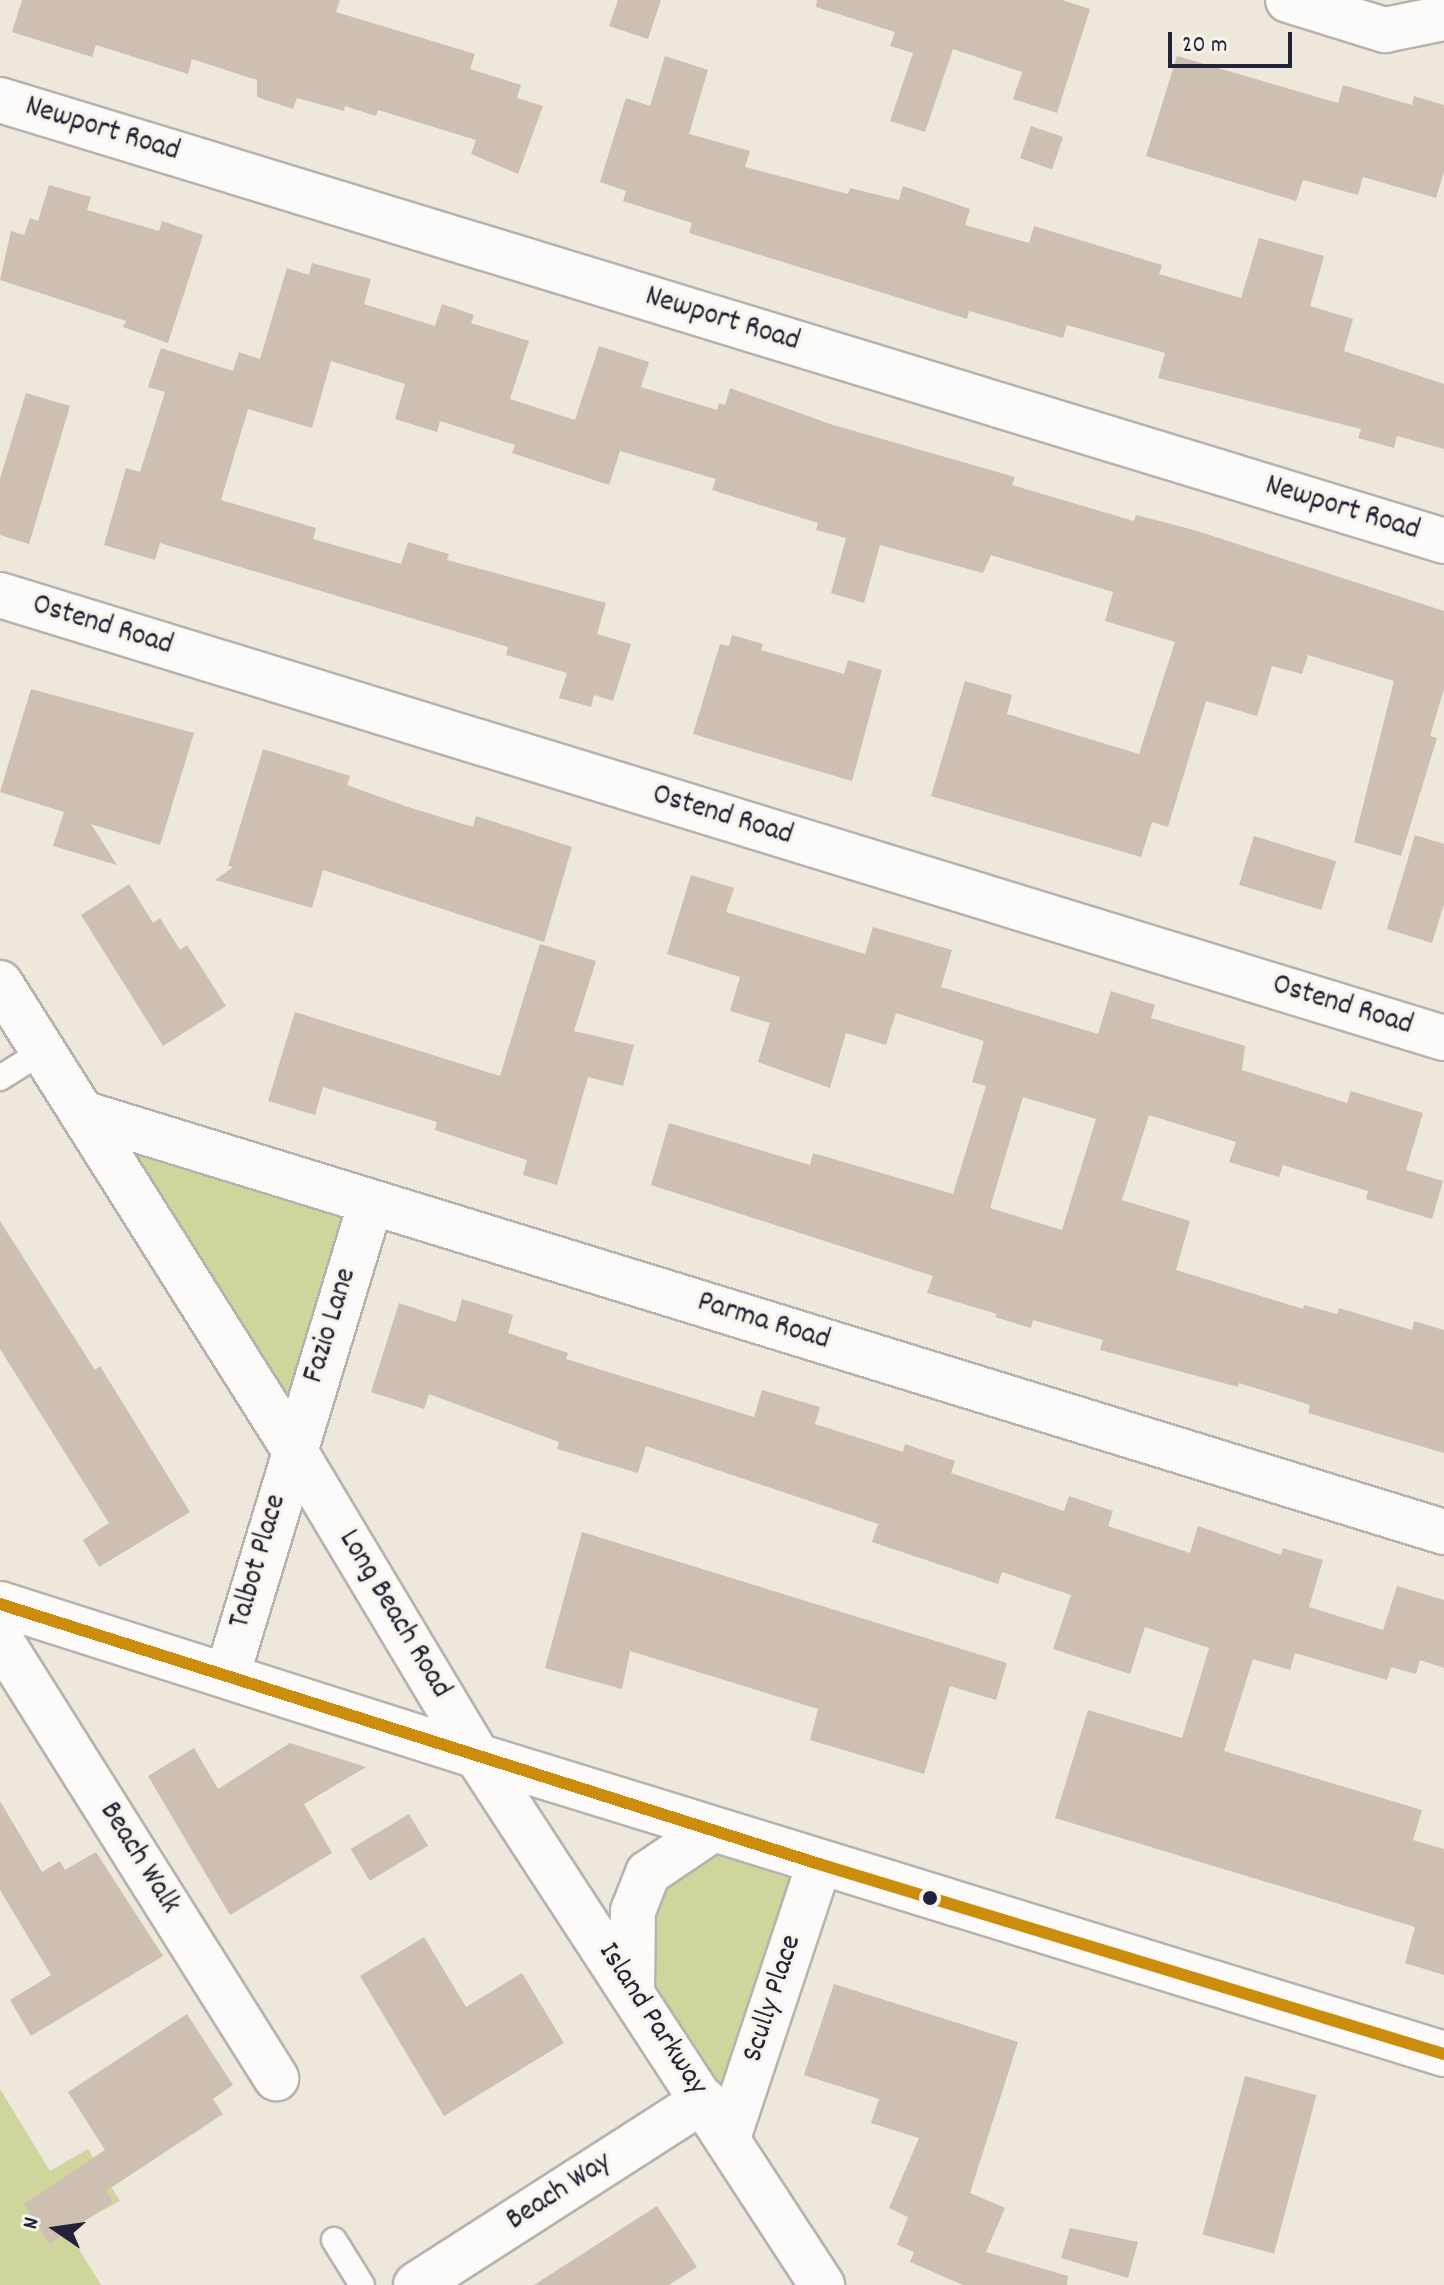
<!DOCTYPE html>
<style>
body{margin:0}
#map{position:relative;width:1444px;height:2285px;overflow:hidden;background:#ede7dc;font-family:Dekko,sans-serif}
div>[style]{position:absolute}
.green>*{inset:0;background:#d0d59c}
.building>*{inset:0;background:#cdbfb2;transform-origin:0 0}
.roads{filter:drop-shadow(2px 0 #b7b2ae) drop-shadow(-2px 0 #b7b2ae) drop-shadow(0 2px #b7b2ae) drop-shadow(0 -2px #b7b2ae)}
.lane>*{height:24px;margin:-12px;padding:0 12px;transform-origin:12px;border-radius:12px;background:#fcfbfa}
.street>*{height:44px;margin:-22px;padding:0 22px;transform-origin:22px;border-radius:22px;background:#fcfbfa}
.secondary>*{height:44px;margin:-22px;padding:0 22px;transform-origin:22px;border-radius:22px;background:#fcfbfa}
.bus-1>*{height:12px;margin:-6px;padding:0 6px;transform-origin:6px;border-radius:6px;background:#cc8c0c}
.dots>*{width:22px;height:22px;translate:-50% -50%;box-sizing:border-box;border:4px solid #f7f3e8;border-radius:50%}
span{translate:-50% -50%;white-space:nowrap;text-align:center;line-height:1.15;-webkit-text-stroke:6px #f7f3e8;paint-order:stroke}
.street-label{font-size:30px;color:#22223b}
.north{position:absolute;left:16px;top:2189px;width:80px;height:80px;-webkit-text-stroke:6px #f7f3e8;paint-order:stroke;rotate:283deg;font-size:22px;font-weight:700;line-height:32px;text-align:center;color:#22223b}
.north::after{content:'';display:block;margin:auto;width:28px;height:36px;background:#22223b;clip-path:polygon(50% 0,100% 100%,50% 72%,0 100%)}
.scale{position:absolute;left:1168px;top:32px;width:124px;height:36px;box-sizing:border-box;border:4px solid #22223b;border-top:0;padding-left:10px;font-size:24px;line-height:28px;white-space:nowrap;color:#22223b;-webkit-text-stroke:6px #f7f3e8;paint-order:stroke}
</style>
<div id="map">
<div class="green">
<i style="clip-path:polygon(111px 1136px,361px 1208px,292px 1422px)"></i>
<i style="clip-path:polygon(711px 1836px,811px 1870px,728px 2122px,638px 1992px,652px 1879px)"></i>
<i style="clip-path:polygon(0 2089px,50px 2171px,88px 2149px,120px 2201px,67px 2230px,101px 2285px,0 2285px)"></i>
</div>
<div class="building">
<i style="clip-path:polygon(22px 0,340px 0,336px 12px,475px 54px,470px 69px,521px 85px,517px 98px,543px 106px,518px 174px,471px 154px,476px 140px,378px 110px,376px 116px,345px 106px,344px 111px,297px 98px,293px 109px,257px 97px,257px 80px,192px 59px,188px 74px,96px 45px,92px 57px,12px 32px)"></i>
<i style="clip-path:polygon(618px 0,661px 0,648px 39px,609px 26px)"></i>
<i style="clip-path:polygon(817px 0,1062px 0,1090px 9px,1057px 113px,1013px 99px,1022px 72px,953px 49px,925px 132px,890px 121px,913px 53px,890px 46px,895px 32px,816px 7px)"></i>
<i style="clip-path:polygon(665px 56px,708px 70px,689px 134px,750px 151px,745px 167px,848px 194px,850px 188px,899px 200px,903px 186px,970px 209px,965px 225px,1029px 243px,1034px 226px,1162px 265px,1159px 274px,1241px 298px,1259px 238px,1324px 256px,1310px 306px,1353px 319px,1344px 351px,1444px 384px,1444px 449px,1397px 436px,1394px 448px,1358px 438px,1361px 429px,1158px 378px,1165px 353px,1067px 325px,1063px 338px,969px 311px,967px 319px,689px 233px,692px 223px,623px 201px,626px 191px,600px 182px,626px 98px,650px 106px)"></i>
<i style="clip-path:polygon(1177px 56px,1338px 103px,1343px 85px,1412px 105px,1414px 96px,1444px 105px,1444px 172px,1436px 198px,1363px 177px,1358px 195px,1303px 180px,1296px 201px,1146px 156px)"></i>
<i style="left:1031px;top:126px;width:34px;height:34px;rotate:19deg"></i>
<i style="clip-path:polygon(49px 185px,91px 197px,87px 210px,159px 231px,162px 221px,203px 235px,168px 343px,123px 327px,126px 321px,0 280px,11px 231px,24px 235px,30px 218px,38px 221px)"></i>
<i style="clip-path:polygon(312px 263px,371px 279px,364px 304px,435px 326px,442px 304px,474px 315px,471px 323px,529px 341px,510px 399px,575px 420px,599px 346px,649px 362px,641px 387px,717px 410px,719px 403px,725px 405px,730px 388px,830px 424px,1015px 477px,1012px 485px,1134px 521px,1136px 515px,1194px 530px,1444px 611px,1444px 689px,1430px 736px,1437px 738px,1401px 856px,1354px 842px,1394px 681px,1308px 655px,1302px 674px,1272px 666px,1257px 716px,1206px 701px,1168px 827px,1152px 822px,1141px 857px,931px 796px,965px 681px,1012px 695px,1007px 714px,1139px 754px,1175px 642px,1105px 621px,1113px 592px,991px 555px,983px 573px,880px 545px,864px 603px,831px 593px,846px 538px,816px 530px,818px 523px,712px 490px,716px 479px,620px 451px,609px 485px,512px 453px,515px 445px,440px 421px,437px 432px,395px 419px,405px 384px,331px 361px,312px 428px,248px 409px,221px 500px,316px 528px,313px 539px,401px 564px,408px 542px,449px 554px,447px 560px,606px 603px,597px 634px,631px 644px,613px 701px,594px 695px,591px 707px,559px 698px,567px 673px,506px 655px,508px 647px,160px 543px,155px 560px,104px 545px,126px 468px,140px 472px,165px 392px,148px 387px,161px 348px,233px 371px,239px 352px,260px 359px,287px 268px,309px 275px)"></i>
<i style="clip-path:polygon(26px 393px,70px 406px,29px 544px,0 535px,0 479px)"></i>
<i style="clip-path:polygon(732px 635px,763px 644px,761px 650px,844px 674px,848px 660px,882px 670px,852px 781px,693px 734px,720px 644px,729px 646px)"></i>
<i style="clip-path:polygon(31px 689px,194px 733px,160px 845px,91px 824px,117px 865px,53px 846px,64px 812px,0 792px)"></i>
<i style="clip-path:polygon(263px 749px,350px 776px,347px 785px,405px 806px,473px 827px,476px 816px,572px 847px,544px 942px,323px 870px,312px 908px,215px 880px,233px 867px,228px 866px)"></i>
<i style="clip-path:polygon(1415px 835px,1444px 844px,1444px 904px,1432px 943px,1387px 929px)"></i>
<i style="left:1254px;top:836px;width:86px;height:51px;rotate:17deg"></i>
<i style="clip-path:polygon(evenodd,691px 875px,734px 888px,726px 912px,865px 954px,873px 927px,952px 950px,941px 987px,1098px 1034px,1111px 991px,1155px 1005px,1151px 1018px,1245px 1046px,1242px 1070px,1347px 1103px,1351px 1091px,1423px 1113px,1406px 1170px,1443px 1181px,1432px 1219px,1366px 1199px,1368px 1191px,1283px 1165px,1279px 1177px,1229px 1162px,1236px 1142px,1149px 1115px,1122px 1200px,1190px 1221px,1176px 1270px,1303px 1309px,1304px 1305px,1337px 1314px,1339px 1308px,1412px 1330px,1414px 1321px,1444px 1330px,1444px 1453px,1308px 1413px,1310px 1405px,1239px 1383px,1238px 1387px,1100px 1350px,1103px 1340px,1033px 1320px,1031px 1328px,995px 1317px,997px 1314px,927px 1293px,933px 1276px,651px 1185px,669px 1123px,810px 1165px,813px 1153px,953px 1194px,986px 1086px,972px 1082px,984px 1041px,896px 1013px,886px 1045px,846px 1033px,830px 1088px,758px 1062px,770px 1023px,730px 1011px,740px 977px,667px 954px,691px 875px,1023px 1097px,1096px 1119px,1062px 1230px,990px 1208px,1023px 1097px)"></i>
<i style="clip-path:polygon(129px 884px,153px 923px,160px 918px,180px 950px,187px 945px,226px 1006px,163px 1046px,81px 915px)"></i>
<i style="clip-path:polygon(540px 944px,596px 961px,574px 1031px,634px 1045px,623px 1086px,588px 1077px,557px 1185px,523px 1175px,527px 1160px,435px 1130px,437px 1122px,323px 1087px,315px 1115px,268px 1101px,295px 1012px,500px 1076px)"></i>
<i style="clip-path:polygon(0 1221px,95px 1370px,100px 1366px,190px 1512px,99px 1567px,83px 1540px,109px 1523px,0 1349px)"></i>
<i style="clip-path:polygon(462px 1299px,513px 1315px,508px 1333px,568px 1353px,566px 1359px,754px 1417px,762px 1390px,820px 1407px,815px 1424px,903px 1452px,905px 1444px,955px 1461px,951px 1473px,1064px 1511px,1069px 1496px,1113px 1511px,1108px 1526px,1190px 1553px,1198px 1526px,1281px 1555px,1283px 1548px,1323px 1560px,1309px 1607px,1383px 1630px,1397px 1586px,1444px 1600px,1444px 1668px,1420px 1660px,1416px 1674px,1391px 1667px,1387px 1680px,1295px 1653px,1290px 1670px,1253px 1659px,1224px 1751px,1422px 1810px,1413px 1840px,1444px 1849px,1444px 1975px,1405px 1963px,1415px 1927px,1055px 1818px,1088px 1710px,1182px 1738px,1209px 1648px,1145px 1627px,1130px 1674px,1053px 1649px,1071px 1595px,1002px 1572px,998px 1584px,872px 1542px,878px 1524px,646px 1446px,638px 1473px,557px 1449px,559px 1442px,429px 1394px,424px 1409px,371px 1392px,399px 1303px,456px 1322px)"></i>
<i style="clip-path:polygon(582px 1532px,1007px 1663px,996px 1700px,950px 1686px,924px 1774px,810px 1740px,818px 1709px,630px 1651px,622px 1689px,545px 1668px)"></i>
<i style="clip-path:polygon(290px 1743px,366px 1767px,304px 1804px,332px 1853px,230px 1915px,148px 1776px,194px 1748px,218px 1789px)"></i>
<i style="clip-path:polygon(0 1801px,42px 1872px,60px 1861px,65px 1870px,96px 1852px,163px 1956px,31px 2036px,10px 2000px,51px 1975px,0 1890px)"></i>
<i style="left:409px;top:1814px;width:37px;height:68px;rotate:59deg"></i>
<i style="clip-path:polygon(424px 1937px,466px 2007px,522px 1973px,564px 2043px,444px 2116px,360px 1976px)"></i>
<i style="clip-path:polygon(834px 1984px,1018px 2042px,970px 2193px,1005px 2208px,986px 2252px,1068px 2276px,1067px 2285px,963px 2285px,910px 2262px,914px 2252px,897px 2245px,908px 2217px,889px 2208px,919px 2138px,871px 2123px,879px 2099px,804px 2075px)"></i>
<i style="clip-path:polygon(187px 2014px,233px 2085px,213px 2099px,223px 2114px,106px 2191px,113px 2202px,50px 2244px,24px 2204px,105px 2150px,68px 2092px)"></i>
<i style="left:1245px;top:2076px;width:74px;height:164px;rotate:15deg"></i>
<i style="clip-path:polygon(657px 2206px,697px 2267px,669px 2285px,534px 2285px)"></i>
<i style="clip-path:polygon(1070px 2228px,1138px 2242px,1128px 2278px,1061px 2258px)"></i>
</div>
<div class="roads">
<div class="lane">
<i style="left:0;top:1078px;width:51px;rotate:-32.1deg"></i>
<i style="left:334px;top:2240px;width:53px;rotate:58.1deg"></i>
</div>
<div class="street">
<i style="left:1288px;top:0;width:102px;rotate:17.2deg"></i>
<i style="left:1385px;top:30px;width:60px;rotate:-11.5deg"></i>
<i style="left:0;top:100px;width:1510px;rotate:16.98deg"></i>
<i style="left:0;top:595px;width:1510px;rotate:17.06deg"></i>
<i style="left:82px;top:1113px;width:1425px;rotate:17.1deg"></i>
<i style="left:0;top:1604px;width:501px;rotate:17.67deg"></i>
<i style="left:0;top:1639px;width:519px;rotate:57.84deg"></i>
<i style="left:227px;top:1676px;width:494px;rotate:-73.1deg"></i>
<i style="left:632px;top:1991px;width:80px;rotate:-89.3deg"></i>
<i style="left:633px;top:1911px;width:41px;rotate:-68.5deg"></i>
<i style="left:648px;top:1873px;width:77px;rotate:-33.9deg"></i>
<i style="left:729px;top:2135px;width:286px;rotate:-71.6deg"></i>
<i style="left:416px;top:2285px;width:342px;rotate:-32.7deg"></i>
</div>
<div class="secondary">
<i style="left:0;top:983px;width:550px;rotate:57.78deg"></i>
<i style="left:293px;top:1448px;width:359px;rotate:59.1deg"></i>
<i style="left:477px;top:1756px;width:632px;rotate:56.89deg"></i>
<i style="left:477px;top:1756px;width:1012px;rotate:17.13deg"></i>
</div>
</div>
<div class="bus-1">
<i style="left:0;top:1604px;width:859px;rotate:17.61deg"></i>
<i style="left:819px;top:1864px;width:653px;rotate:16.91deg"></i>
</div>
<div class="dots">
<i style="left:930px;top:1898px;background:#22223b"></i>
</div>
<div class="street-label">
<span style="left:102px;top:131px;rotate:17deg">Newport Road</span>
<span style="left:722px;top:321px;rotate:17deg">Newport Road</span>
<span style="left:1342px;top:510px;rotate:17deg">Newport Road</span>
<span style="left:102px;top:627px;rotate:17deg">Ostend Road</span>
<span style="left:722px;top:817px;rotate:17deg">Ostend Road</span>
<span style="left:1342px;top:1007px;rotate:17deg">Ostend Road</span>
<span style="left:763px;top:1323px;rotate:17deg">Parma Road</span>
<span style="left:332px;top:1326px;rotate:-73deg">Fazio Lane</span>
<span style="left:260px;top:1562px;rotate:-74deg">Talbot Place</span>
<span style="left:393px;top:1615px;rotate:59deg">Long Beach Road</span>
<span style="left:138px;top:1859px;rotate:58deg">Beach Walk</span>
<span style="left:774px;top:1999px;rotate:-72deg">Scully Place</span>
<span style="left:651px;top:2020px;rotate:57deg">Island Parkway</span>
<span style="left:560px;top:2193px;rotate:-33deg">Beach Way</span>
</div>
<div class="north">N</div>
<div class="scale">20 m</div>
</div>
